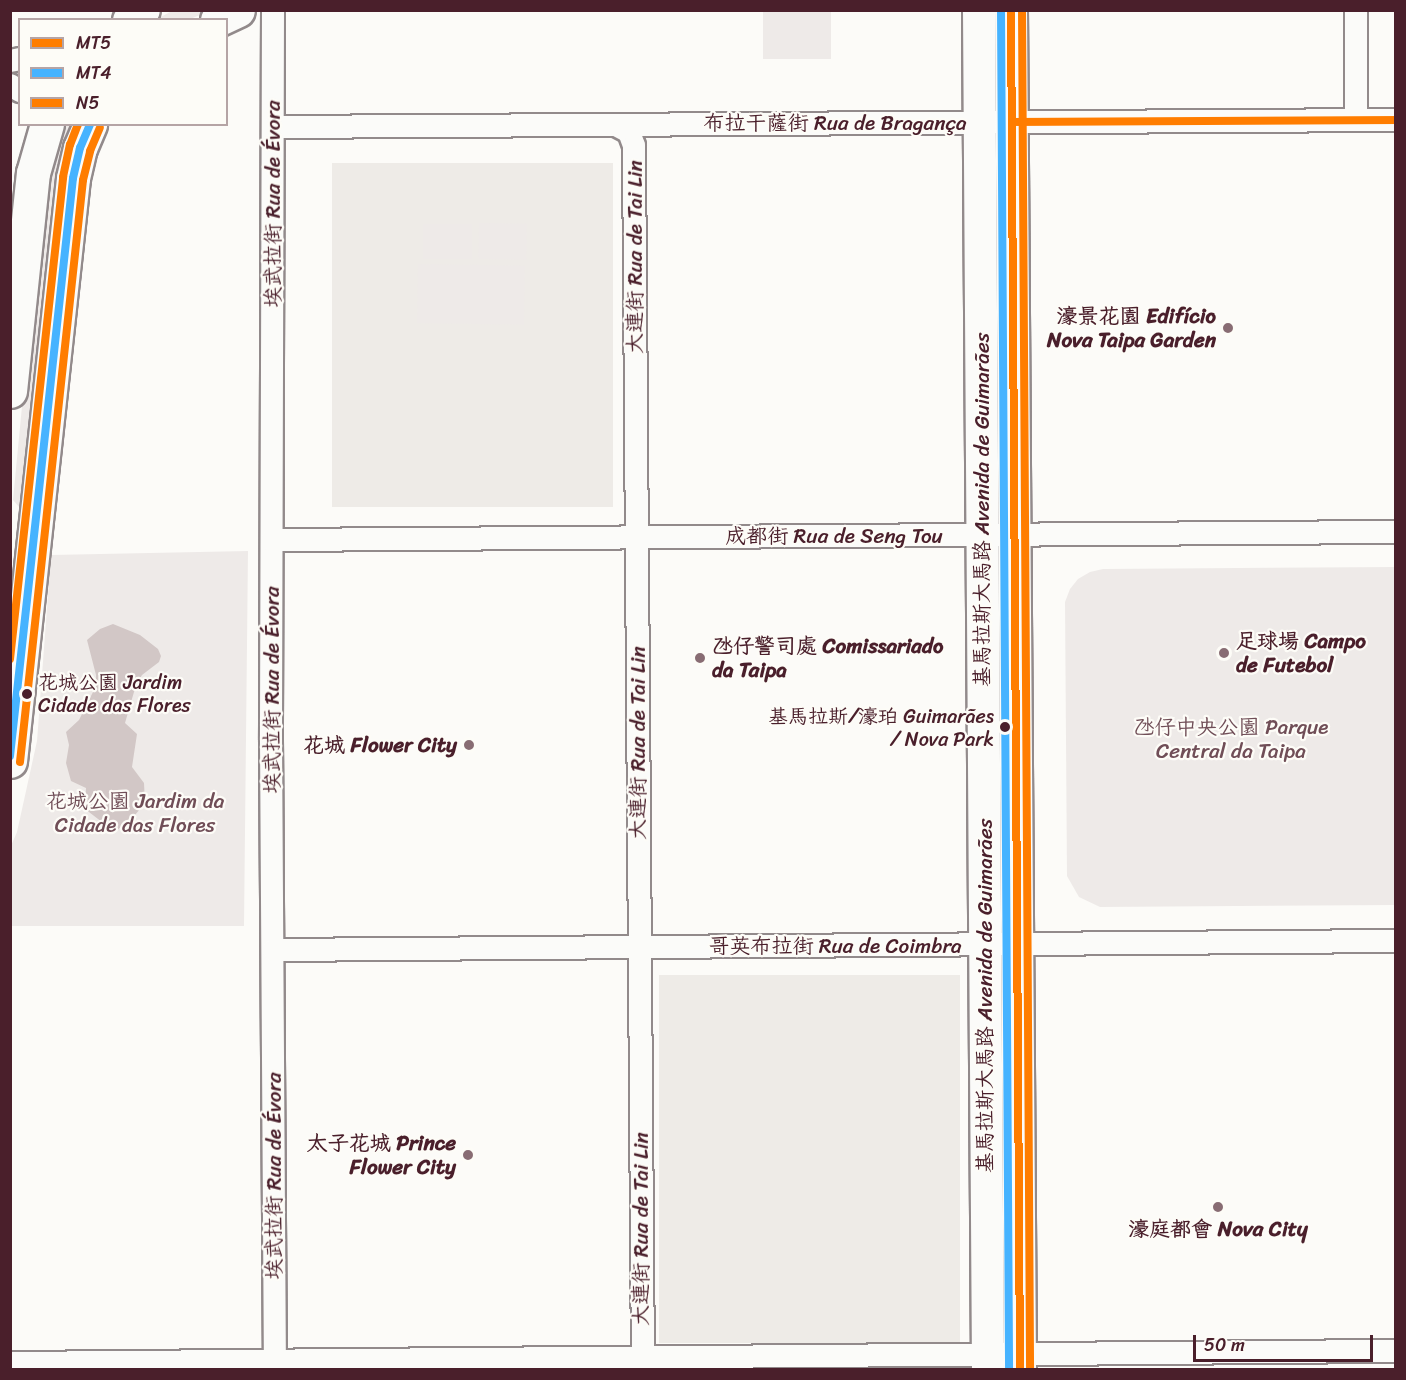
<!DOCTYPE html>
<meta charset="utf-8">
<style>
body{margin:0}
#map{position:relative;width:1406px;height:1380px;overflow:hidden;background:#fcfbf8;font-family:Sriracha,"LXGW WenKai TC",sans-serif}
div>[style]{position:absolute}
.built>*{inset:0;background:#eeebe7;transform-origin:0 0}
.green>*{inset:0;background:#eeeae8;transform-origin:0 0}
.water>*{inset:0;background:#d2c7c6}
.roads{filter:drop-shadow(2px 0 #928a8b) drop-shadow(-2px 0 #928a8b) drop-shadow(0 2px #928a8b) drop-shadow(0 -2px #928a8b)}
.minor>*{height:22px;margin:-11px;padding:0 11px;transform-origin:11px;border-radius:11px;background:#fbfbf9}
.secondary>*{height:32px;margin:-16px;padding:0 16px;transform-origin:16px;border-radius:16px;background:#fbfbf9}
.primary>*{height:33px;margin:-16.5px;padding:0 16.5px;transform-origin:16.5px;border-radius:16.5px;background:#fbfbf9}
.bus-1>*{height:8px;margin:-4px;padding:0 4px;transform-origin:4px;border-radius:4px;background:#ff7d00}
.bus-2>*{height:8px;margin:-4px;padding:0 4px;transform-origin:4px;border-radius:4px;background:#46b3ff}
.bus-3>*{height:8px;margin:-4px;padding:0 4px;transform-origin:4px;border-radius:4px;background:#ff7d00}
.bus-4>*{height:8px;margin:-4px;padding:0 4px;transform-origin:4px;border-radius:4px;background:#46b3ff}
.bus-5>*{height:8px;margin:-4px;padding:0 4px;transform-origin:4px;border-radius:4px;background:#ff7d00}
.bus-6>*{height:8px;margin:-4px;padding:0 4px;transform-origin:4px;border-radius:4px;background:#ff7d00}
.dots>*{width:16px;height:16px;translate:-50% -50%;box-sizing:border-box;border:3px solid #fdfcf7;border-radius:50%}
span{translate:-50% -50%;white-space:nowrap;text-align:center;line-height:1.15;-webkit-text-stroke:4.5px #fdfcf7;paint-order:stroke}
.bus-label{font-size:20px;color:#4a1f2b}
.left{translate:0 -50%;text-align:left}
.right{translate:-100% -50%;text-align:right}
.street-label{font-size:21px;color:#4a1f2b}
.poi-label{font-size:21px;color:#4a1f2b;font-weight:700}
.park-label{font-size:21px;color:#704e57}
.frame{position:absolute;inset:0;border:12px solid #4a1f2b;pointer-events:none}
.legend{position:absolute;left:18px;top:18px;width:210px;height:108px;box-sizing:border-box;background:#fdfcf7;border:2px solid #b5a4a5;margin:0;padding:8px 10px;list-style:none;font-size:18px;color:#4a1f2b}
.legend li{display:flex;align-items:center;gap:12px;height:30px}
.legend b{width:30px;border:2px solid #b5a4a5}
.scale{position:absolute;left:1193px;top:1335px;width:180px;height:27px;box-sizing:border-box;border:3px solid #4a1f2b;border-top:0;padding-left:8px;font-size:18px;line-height:21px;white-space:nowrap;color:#4a1f2b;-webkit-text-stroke:4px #fdfcf7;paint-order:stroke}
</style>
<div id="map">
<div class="built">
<i style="left:332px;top:163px;width:281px;height:344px"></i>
<i style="left:960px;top:975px;width:368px;height:301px;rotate:90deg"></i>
</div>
<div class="green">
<i style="clip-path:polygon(172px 11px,210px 11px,190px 19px,155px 20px)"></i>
<i style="left:763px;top:11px;width:68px;height:48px"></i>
<i style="clip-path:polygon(61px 125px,75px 125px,26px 507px,20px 508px,13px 500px,32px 302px,42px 205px)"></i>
<i style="left:479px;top:223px;width:48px;height:36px;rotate:1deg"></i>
<i style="left:423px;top:224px;width:49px;height:35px"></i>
<i style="left:418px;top:264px;width:107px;height:59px;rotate:1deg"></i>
<i style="clip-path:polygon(248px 551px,244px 926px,11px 926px,10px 848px,17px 832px,37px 741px,51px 555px)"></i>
<i style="clip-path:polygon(1395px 567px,1395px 905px,1100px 907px,1079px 897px,1067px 876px,1065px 602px,1070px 589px,1078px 579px,1090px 572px,1103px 569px)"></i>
</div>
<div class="water">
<i style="clip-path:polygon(113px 624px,140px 635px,158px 649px,161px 656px,159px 662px,142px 675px,136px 685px,125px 723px,137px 734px,132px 767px,144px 783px,145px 803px,135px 815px,115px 832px,85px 809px,86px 788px,71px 781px,66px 763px,69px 745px,66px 732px,79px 720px,96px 686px,96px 675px,87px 640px,100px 629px)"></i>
</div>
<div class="roads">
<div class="minor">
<i style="left:273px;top:10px;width:730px;rotate:90.16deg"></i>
<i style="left:271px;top:740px;width:630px;rotate:89.64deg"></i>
<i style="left:1356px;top:10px;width:110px;rotate:90deg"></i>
<i style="left:10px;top:61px;width:10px;rotate:-11deg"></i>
<i style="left:10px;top:85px;width:12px;rotate:31deg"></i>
<i style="left:616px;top:125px;width:15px;rotate:28deg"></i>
<i style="left:629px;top:132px;width:15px;rotate:70deg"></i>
<i style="left:634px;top:146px;width:1224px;rotate:89.58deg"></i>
<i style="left:274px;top:127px;width:1122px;rotate:-0.36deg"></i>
<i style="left:272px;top:540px;width:1124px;rotate:-0.41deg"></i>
<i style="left:274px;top:950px;width:1122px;rotate:-0.46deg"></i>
<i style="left:10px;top:1363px;width:1386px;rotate:-0.5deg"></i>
</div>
<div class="secondary">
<i style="left:979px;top:10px;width:1360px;rotate:89.62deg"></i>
<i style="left:1011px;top:10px;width:1360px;rotate:89.62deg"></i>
</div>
<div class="primary">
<i style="left:129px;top:20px;width:17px;rotate:-36deg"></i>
<i style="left:217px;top:20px;width:23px;rotate:-25deg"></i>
<i style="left:10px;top:391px;width:219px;rotate:-84deg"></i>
<i style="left:33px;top:173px;width:51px;rotate:-74.1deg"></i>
<i style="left:10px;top:761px;width:586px;rotate:-83.83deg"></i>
<i style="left:73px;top:178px;width:31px;rotate:-77deg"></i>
<i style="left:80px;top:148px;width:26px;rotate:-67deg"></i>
</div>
</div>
<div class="bus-1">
<i style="left:1011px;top:10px;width:1360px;rotate:89.62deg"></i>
<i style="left:1012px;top:122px;width:384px;rotate:-0.3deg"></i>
</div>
<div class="bus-2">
<i style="left:1001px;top:10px;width:1360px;rotate:89.66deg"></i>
</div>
<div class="bus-3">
<i style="left:1022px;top:10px;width:1360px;rotate:89.66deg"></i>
</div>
<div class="bus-4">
<i style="left:10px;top:756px;width:581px;rotate:-83.78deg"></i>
<i style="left:73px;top:178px;width:31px;rotate:-77deg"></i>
<i style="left:80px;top:148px;width:26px;rotate:-67deg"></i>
</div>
<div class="bus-5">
<i style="left:20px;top:762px;width:585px;rotate:-83.82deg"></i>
<i style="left:83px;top:180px;width:30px;rotate:-76deg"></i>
<i style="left:90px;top:151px;width:25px;rotate:-67deg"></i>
</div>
<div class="bus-6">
<i style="left:10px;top:659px;width:485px;rotate:-83.7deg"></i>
<i style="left:63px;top:177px;width:33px;rotate:-78deg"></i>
<i style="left:70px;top:145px;width:22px;rotate:-69deg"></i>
</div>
<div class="dots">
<i style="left:1228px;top:328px;background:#886c73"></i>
<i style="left:1224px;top:653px;background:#886c73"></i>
<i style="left:700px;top:658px;background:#886c73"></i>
<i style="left:27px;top:694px;background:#4a1f2b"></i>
<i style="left:1005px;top:727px;background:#4a1f2b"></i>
<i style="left:469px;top:745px;background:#886c73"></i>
<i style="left:468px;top:1155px;background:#886c73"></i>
<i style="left:1218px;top:1207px;background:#886c73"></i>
</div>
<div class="bus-label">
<span class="left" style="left:38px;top:694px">花城公園 Jardim<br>Cidade das Flores</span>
<span class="right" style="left:994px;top:728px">基馬拉斯/濠珀 Guimarães<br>/ Nova Park</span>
</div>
<div class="street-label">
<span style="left:835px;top:123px">布拉干薩街 Rua de Bragança</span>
<span style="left:273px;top:204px;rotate:-90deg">埃武拉街 Rua de Évora</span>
<span style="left:635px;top:257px;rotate:-90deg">大連街 Rua de Tai Lin</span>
<span style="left:982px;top:510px;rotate:-90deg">基馬拉斯大馬路 Avenida de Guimarães</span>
<span style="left:834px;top:536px">成都街 Rua de Seng Tou</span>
<span style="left:272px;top:690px;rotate:-90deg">埃武拉街 Rua de Évora</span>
<span style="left:638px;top:743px;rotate:-90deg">大連街 Rua de Tai Lin</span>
<span style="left:835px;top:946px">哥英布拉街 Rua de Coimbra</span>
<span style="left:985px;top:996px;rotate:-90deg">基馬拉斯大馬路 Avenida de Guimarães</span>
<span style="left:274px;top:1176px;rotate:-90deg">埃武拉街 Rua de Évora</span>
<span style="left:641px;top:1229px;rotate:-90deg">大連街 Rua de Tai Lin</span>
</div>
<div class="poi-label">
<span class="right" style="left:1216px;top:328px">濠景花園 Edifício<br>Nova Taipa Garden</span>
<span class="left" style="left:1236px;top:653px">足球場 Campo<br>de Futebol</span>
<span class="left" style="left:712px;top:658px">氹仔警司處 Comissariado<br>da Taipa</span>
<span class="right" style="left:457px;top:745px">花城 Flower City</span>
<span class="right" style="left:456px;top:1155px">太子花城 Prince<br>Flower City</span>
<span style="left:1218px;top:1229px">濠庭都會 Nova City</span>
</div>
<div class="park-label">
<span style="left:1231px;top:739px">氹仔中央公園 Parque<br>Central da Taipa</span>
<span style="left:135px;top:813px">花城公園 Jardim da<br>Cidade das Flores</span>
</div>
<div class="frame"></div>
<ul class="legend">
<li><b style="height:8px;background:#ff7d00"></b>MT5</li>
<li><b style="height:8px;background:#46b3ff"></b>MT4</li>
<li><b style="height:8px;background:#ff7d00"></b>N5</li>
</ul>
<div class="scale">50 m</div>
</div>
